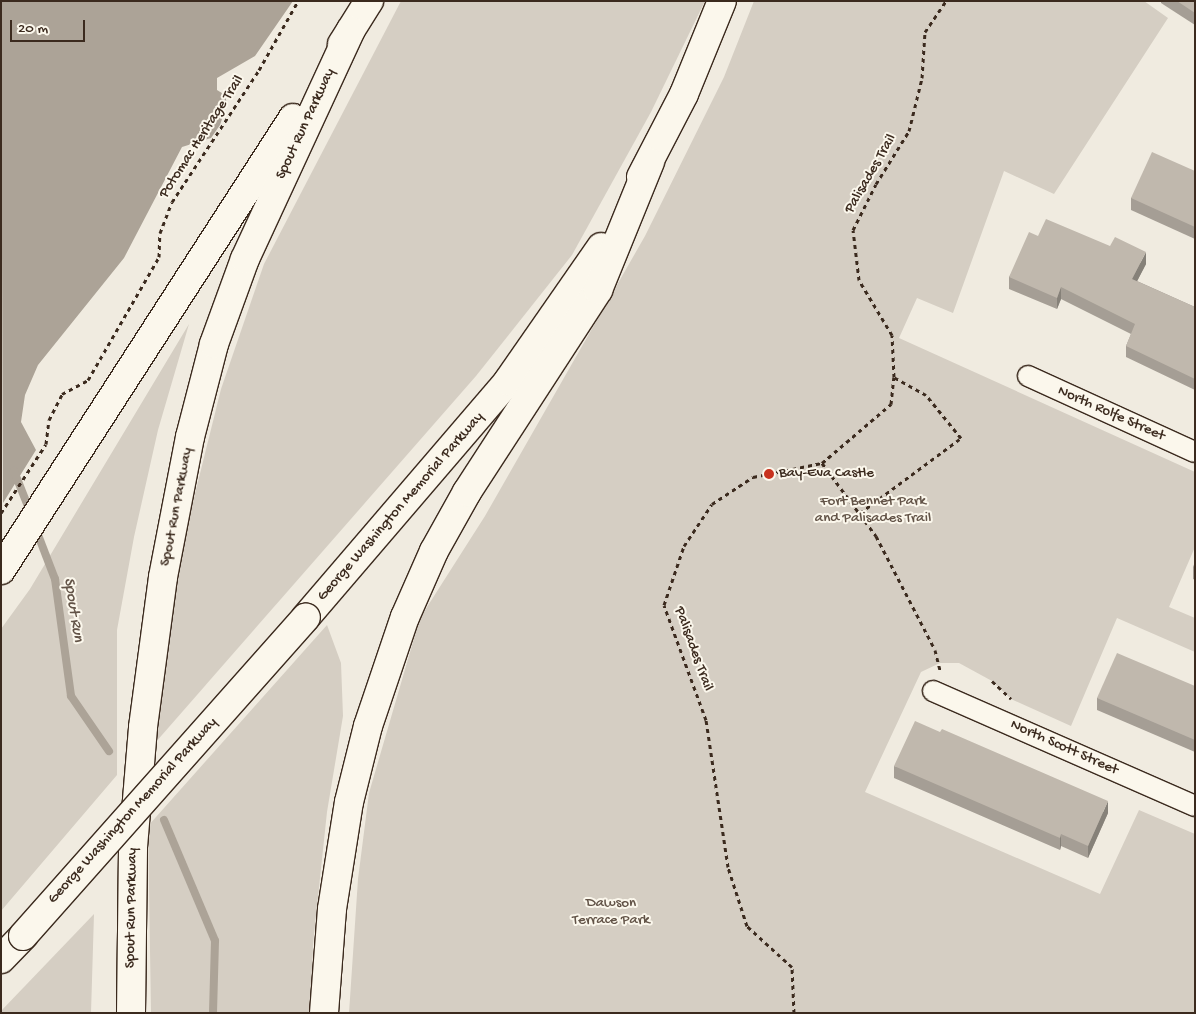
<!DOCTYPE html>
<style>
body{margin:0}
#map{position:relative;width:1196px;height:1014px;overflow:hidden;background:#f0ebe0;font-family:"Gochi Hand",sans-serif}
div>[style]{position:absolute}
.green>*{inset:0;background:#d5cec3}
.water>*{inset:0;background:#aca397}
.stream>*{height:8px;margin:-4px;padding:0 4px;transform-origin:4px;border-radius:4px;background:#aca397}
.path>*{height:3px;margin-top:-1.5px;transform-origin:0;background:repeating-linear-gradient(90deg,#3b2a1e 0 4px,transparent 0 8px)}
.roads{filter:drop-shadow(1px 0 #3b2a1e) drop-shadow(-1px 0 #3b2a1e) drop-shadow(0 1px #3b2a1e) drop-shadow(0 -1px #3b2a1e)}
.minor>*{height:20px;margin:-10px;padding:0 10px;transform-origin:10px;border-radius:10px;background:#fbf7ec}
.motorway>*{height:28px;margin:-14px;padding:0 14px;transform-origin:14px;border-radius:14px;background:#fbf7ec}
.bridges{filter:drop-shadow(1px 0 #3b2a1e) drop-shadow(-1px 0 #3b2a1e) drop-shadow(0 1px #3b2a1e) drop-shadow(0 -1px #3b2a1e)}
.motorway-bridge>*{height:28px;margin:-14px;padding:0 14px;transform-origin:14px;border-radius:14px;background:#fbf7ec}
.wall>*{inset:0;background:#a59e95}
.shaded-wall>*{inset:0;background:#868179}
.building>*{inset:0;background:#c0b8ad}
.dots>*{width:14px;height:14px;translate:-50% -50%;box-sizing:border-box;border:2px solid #fbf7ec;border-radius:50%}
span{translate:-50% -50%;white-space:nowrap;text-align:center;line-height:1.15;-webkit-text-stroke:4px #fbf7ec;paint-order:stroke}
.street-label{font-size:15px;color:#3b2a1e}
.poi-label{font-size:15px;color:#3b2a1e}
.left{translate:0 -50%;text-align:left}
.park-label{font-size:15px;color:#625347}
.water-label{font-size:16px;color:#635448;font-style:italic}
.frame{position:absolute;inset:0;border:2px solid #3b2a1e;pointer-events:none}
.scale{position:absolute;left:10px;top:20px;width:75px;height:22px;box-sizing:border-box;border:2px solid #3b2a1e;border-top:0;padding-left:6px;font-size:15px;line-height:18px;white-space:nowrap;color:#3b2a1e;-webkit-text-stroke:4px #fbf7ec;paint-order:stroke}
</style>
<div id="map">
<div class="green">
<i style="clip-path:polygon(401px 1px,705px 1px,651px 112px,572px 255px,476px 376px,155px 743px,180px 554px,221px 389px,264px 264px)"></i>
<i style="clip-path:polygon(754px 1px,1144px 1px,1168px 18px,1054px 194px,1004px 171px,953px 313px,917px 298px,899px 338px,1195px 472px,1195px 547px,1169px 607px,1195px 618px,1195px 652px,1117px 618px,1071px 726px,1011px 699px,992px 681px,959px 663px,940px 663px,921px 672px,865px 792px,1100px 894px,1139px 810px,1195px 834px,1195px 1013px,349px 1013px,358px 879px,369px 793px,420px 618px,485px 516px,645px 236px,724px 77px)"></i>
<i style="clip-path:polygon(189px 324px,158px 430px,134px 537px,117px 630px,117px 775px,1px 911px,1px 629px,30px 589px)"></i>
<i style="clip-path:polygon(327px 625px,341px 663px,343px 716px,327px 812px,313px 944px,311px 1013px,151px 1013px,148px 826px)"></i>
<i style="clip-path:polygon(94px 914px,91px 1013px,1px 1013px,1px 1011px)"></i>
</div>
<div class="water">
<i style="clip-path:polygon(1px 1px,293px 1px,255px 56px,217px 78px,217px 90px,225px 95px,227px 104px,220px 125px,211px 138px,182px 147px,124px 258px,38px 365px,25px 395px,21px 422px,36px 450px,3px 503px)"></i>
</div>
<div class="stream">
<i style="left:14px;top:471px;width:46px;rotate:68.4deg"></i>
<i style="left:35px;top:527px;width:56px;rotate:69deg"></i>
<i style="left:55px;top:579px;width:118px;rotate:82.2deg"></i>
<i style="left:71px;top:696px;width:67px;rotate:55.4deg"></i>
<i style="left:164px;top:820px;width:131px;rotate:67.1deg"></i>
<i style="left:215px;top:941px;width:72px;rotate:91.6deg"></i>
</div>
<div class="path">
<i style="left:822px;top:463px;width:91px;rotate:53.5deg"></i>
<i style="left:876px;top:536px;width:128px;rotate:62.6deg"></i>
<i style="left:935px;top:650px;width:21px;rotate:76deg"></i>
<i style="left:1px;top:513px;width:82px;rotate:-56.9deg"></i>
<i style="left:46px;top:444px;width:24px;rotate:-83deg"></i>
<i style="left:49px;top:420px;width:29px;rotate:-63deg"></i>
<i style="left:62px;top:394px;width:30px;rotate:-28deg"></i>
<i style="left:88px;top:380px;width:142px;rotate:-60deg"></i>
<i style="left:159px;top:257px;width:24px;rotate:-88deg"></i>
<i style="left:160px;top:233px;width:33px;rotate:-69deg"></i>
<i style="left:172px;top:202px;width:158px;rotate:-56.6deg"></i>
<i style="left:259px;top:70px;width:79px;rotate:-60.5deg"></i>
<i style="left:860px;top:513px;width:126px;rotate:-36.6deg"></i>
<i style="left:961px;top:438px;width:55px;rotate:-129.1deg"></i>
<i style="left:926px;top:395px;width:37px;rotate:-151deg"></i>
<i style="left:992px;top:681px;width:26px;rotate:43deg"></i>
<i style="left:794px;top:1013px;width:46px;rotate:-92.5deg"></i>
<i style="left:792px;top:967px;width:61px;rotate:-137.7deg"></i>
<i style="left:747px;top:926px;width:62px;rotate:-107.9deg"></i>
<i style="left:728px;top:867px;width:149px;rotate:-98.5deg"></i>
<i style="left:706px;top:720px;width:122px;rotate:-110.1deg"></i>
<i style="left:664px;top:605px;width:62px;rotate:-71.3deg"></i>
<i style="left:684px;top:546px;width:50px;rotate:-56.3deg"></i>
<i style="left:712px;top:504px;width:49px;rotate:-33.4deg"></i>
<i style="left:753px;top:477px;width:70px;rotate:-11.5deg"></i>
<i style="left:822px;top:463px;width:91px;rotate:-40.5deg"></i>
<i style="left:891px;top:404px;width:27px;rotate:-84deg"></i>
<i style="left:894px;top:377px;width:42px;rotate:-92.7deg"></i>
<i style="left:892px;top:335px;width:64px;rotate:-121deg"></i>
<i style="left:859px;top:280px;width:50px;rotate:-96.8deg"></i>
<i style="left:853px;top:230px;width:51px;rotate:-63.4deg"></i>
<i style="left:876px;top:184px;width:62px;rotate:-58.1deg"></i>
<i style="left:909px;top:131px;width:55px;rotate:-76.2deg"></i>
<i style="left:922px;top:78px;width:46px;rotate:-86.3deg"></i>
<i style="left:925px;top:32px;width:37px;rotate:-56deg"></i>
</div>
<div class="roads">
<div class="minor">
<i style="left:1028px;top:376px;width:183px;rotate:24.5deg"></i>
<i style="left:933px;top:691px;width:286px;rotate:23.7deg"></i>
</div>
<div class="motorway">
<i style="left:342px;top:44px;width:51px;rotate:-57.9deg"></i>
<i style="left:641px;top:177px;width:93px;rotate:-62.6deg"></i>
<i style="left:684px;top:94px;width:100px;rotate:-67.8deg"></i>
<i style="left:1px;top:570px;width:538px;rotate:-57.14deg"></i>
<i style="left:306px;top:617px;width:311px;rotate:-49.4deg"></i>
<i style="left:508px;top:381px;width:163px;rotate:-55.2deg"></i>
<i style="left:1px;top:959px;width:32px;rotate:-46deg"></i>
<i style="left:131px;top:1013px;width:166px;rotate:-89.3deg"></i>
<i style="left:133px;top:847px;width:120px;rotate:-85.2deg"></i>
<i style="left:143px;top:727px;width:151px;rotate:-82.4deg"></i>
<i style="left:163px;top:577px;width:143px;rotate:-79.1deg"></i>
<i style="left:190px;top:437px;width:96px;rotate:-75.5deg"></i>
<i style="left:214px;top:344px;width:90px;rotate:-70deg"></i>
<i style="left:245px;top:259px;width:252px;rotate:-65.2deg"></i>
<i style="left:324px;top:1013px;width:104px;rotate:-85.6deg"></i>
<i style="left:332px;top:909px;width:108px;rotate:-81deg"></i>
<i style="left:349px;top:802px;width:78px;rotate:-76deg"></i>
<i style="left:368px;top:726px;width:115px;rotate:-71.3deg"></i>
<i style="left:405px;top:617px;width:72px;rotate:-66.3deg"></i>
<i style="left:434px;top:551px;width:68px;rotate:-60.8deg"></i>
<i style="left:467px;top:492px;width:241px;rotate:-57deg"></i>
<i style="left:598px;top:290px;width:138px;rotate:-67.9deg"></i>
</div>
</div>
<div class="bridges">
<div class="motorway-bridge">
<i style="left:23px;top:936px;width:426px;rotate:-48.4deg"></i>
</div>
</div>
<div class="wall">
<i style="clip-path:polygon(1161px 1px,1195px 1px,1195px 25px,1161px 3px)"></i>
<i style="clip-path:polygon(1195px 171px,1195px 239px,1131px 210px,1131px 198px)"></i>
<i style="clip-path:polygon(1038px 236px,1146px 264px,1137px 281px,1195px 307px,1195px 390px,1126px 357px,1126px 346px,1131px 334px,1061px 299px,1057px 309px,1009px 289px,1009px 277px)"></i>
<i style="clip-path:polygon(1195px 562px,1195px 580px,1193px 579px,1193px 567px)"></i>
<i style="clip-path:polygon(1195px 686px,1195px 752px,1097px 710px,1097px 698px)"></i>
<i style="clip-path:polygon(894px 766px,1108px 813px,1088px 858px,1061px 846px,1060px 850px,894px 778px)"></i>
</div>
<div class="shaded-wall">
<i style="clip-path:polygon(1146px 252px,1146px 264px,1132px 291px,1132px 279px)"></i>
<i style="clip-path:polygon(1061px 287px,1061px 299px,1057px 309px,1057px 298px)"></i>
<i style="clip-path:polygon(1108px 801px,1108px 813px,1088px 858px,1088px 846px)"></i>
<i style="clip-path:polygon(1061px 834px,1061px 846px,1060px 850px,1060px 838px)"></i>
</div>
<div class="building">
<i style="clip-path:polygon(1177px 1px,1195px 1px,1195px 13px)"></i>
<i style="clip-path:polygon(1152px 152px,1195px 171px,1195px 227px,1131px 198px)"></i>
<i style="clip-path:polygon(1046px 219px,1110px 246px,1115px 237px,1146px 252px,1132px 279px,1195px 307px,1195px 379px,1126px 346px,1135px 324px,1061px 287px,1057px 298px,1009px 277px,1029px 232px,1038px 236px)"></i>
<i style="clip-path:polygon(1117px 653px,1195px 686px,1195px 740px,1097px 698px)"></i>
<i style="clip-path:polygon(915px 721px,940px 732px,942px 729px,1108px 801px,1088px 846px,1061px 834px,1060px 838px,894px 766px)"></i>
</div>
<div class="dots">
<i style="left:769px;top:474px;background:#c8321e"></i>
</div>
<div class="street-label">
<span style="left:306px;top:124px;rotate:-65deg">Spout Run Parkway</span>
<span style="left:202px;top:137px;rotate:-57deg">Potomac Heritage Trail</span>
<span style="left:871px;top:174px;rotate:-60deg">Palisades Trail</span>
<span style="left:1111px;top:414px;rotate:24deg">North Rolfe Street</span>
<span style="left:177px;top:507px;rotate:-79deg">Spout Run Parkway</span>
<span style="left:401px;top:507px;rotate:-49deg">George Washington Memorial Parkway</span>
<span style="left:693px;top:649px;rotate:70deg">Palisades Trail</span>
<span style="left:1064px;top:748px;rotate:24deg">North Scott Street</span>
<span style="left:133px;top:811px;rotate:-48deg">George Washington Memorial Parkway</span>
<span style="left:132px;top:908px;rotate:-89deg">Spout Run Parkway</span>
</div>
<div class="poi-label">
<span class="left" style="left:779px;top:474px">Bay-Eva Castle</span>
</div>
<div class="park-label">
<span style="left:873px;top:510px">Fort Bennet Park<br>and Palisades Trail</span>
<span style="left:611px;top:912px">Dawson<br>Terrace Park</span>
</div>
<div class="water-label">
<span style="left:72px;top:610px;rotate:81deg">Spout Run</span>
</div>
<div class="frame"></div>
<div class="scale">20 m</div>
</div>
